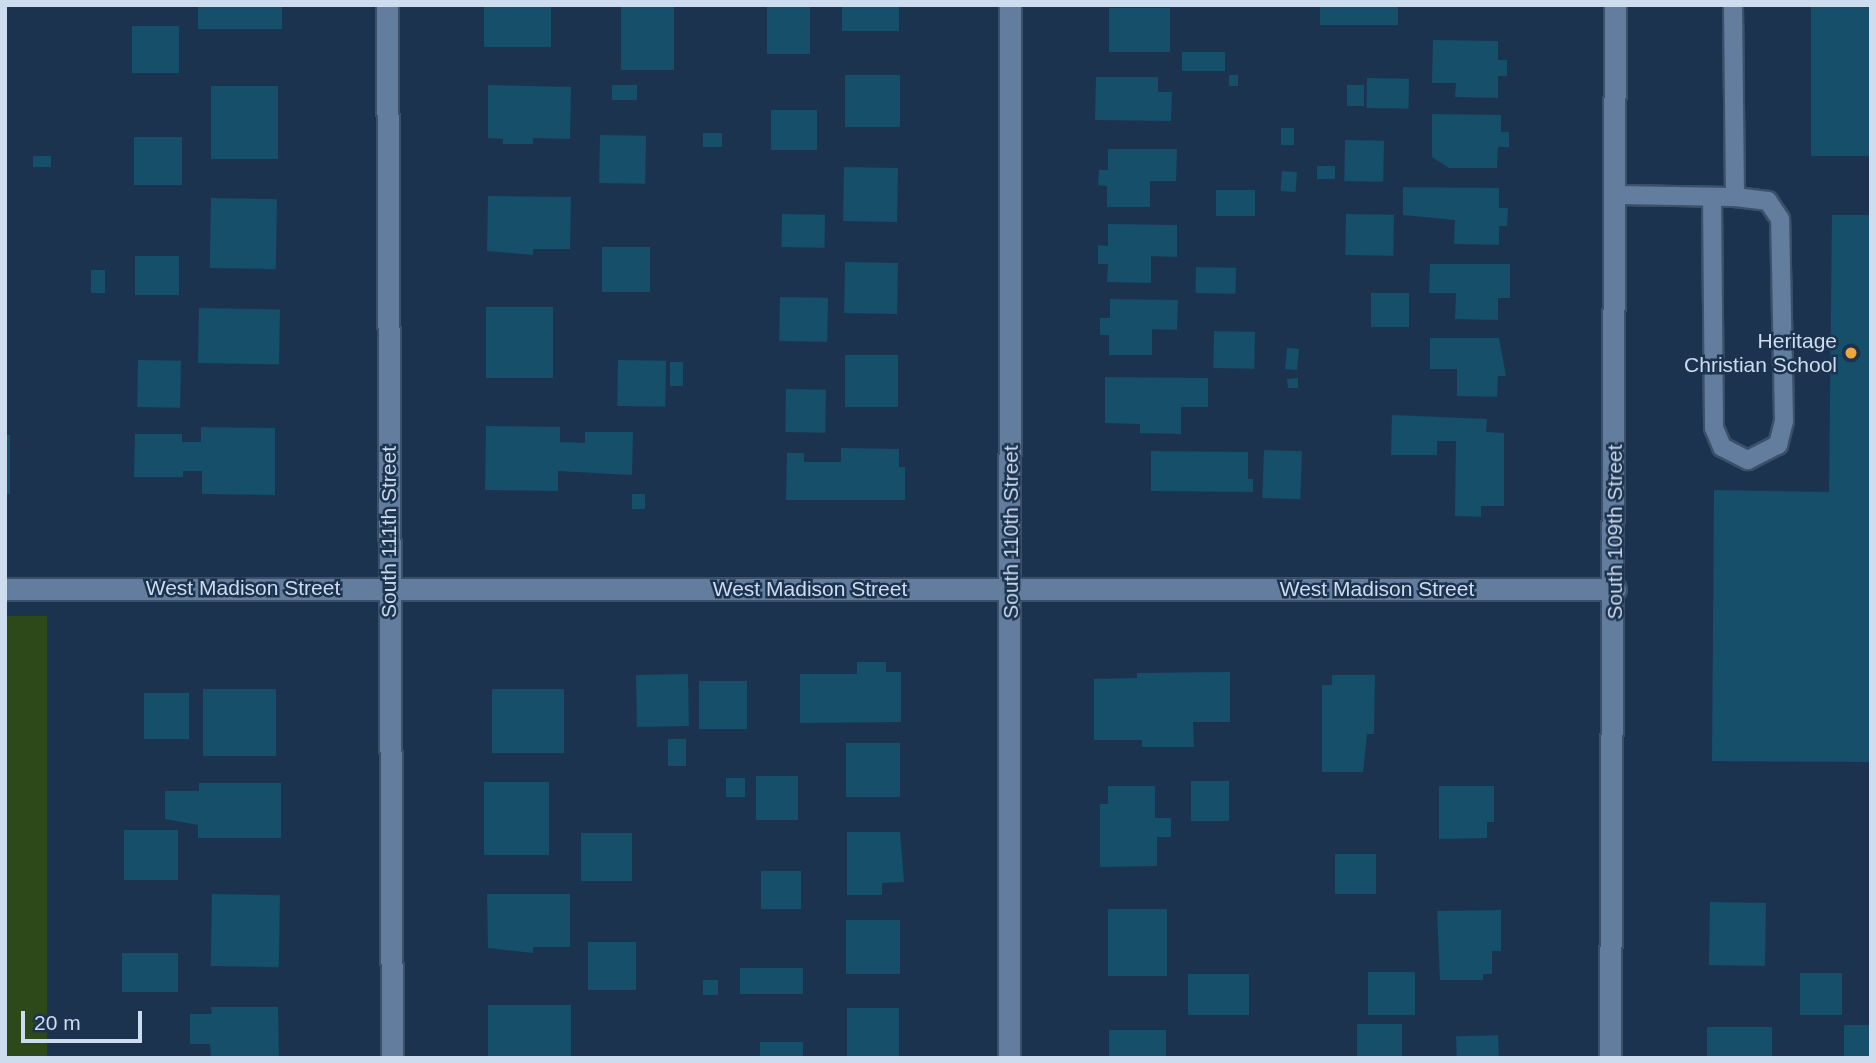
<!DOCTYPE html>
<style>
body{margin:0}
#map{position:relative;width:1876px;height:1063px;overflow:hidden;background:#1c3350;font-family:Helvetica,sans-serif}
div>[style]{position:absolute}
.green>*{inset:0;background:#2d4919;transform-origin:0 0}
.building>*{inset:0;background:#154f6a;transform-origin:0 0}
.roads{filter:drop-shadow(2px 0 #3c5069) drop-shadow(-2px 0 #3c5069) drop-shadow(0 2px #3c5069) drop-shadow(0 -2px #3c5069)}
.service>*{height:18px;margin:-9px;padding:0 9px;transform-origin:9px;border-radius:9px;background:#637d9e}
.minor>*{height:21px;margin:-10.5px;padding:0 10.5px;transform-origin:10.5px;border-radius:10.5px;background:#637d9e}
.dots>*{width:19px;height:19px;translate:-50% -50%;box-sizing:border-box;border:4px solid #1c3350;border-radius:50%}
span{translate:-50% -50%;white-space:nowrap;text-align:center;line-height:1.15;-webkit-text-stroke:5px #1c3350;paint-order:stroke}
.poi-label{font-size:21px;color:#cddcee}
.right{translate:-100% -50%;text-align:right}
.street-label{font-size:21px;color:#cddcee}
.frame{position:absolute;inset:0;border:7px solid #cddcee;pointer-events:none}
.scale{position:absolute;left:21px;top:1011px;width:121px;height:32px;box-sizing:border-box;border:4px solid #cddcee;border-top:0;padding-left:9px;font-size:21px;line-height:24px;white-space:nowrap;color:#cddcee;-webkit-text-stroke:5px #1c3350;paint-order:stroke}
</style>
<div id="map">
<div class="green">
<i style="left:5px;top:616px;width:42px;height:442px"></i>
</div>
<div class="building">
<i style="left:198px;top:5px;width:84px;height:24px"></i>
<i style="left:484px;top:5px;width:67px;height:42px"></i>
<i style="left:842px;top:5px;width:57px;height:26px"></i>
<i style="left:1320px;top:5px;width:78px;height:20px"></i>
<i style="left:1811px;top:5px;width:60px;height:151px"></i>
<i style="left:674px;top:6px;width:64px;height:53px;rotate:90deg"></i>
<i style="left:767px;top:6px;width:43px;height:48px"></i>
<i style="left:1109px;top:8px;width:61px;height:44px"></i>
<i style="left:132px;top:26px;width:47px;height:47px"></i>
<i style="clip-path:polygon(1433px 40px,1498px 41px,1498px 60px,1507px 60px,1507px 76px,1498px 76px,1498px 98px,1455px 97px,1456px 83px,1432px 83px)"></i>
<i style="left:1182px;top:52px;width:43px;height:19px"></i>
<i style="left:845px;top:75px;width:55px;height:52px"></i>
<i style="left:1229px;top:75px;width:9px;height:11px"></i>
<i style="clip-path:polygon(1096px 77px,1158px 77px,1158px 92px,1172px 92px,1171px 121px,1095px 120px)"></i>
<i style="left:1367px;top:78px;width:42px;height:30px;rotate:1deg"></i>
<i style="clip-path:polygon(488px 85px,571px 87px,570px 139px,533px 138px,533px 144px,503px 144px,503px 139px,488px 138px)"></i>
<i style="left:612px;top:85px;width:25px;height:15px"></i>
<i style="left:1347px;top:85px;width:17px;height:21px"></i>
<i style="left:211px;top:86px;width:67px;height:73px"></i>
<i style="left:771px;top:110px;width:46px;height:40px"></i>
<i style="clip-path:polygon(1432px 114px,1501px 115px,1501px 132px,1509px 132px,1509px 147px,1498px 147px,1497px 168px,1449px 168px,1432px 157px)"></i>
<i style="left:1281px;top:128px;width:13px;height:17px"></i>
<i style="left:703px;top:133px;width:19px;height:14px"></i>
<i style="left:600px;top:135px;width:46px;height:48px;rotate:1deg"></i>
<i style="left:134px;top:137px;width:48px;height:48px"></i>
<i style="left:1345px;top:140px;width:39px;height:41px;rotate:1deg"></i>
<i style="clip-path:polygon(1108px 149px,1177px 149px,1176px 181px,1150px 181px,1150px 207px,1107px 207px,1107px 186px,1098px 185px,1099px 170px,1108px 170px)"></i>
<i style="left:33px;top:156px;width:18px;height:11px"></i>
<i style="left:1317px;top:166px;width:18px;height:13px"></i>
<i style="left:844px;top:167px;width:54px;height:54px;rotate:1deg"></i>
<i style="left:1282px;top:171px;width:15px;height:20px;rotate:4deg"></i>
<i style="clip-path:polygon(1403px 187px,1499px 188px,1499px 208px,1508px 208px,1507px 226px,1499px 226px,1499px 245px,1454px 244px,1455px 220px,1403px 215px)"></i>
<i style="left:1216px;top:190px;width:39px;height:26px"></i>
<i style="clip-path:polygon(488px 196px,571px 197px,570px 249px,533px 249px,533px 255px,487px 251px)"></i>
<i style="left:211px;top:198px;width:66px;height:70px;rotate:1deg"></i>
<i style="left:782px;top:214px;width:43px;height:33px;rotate:1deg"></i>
<i style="left:1346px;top:214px;width:48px;height:41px;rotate:1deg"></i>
<i style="clip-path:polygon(1832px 215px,1871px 215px,1871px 762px,1712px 761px,1714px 490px,1829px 492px)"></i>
<i style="clip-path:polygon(1108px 224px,1177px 225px,1177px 257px,1151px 256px,1151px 283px,1107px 282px,1108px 264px,1098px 264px,1098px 245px,1108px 246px)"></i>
<i style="left:602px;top:247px;width:48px;height:45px"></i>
<i style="left:135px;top:256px;width:44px;height:39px"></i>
<i style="left:845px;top:262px;width:53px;height:51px;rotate:1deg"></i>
<i style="clip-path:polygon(1430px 264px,1510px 264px,1510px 298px,1498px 298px,1498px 320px,1455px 319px,1456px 293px,1429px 293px)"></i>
<i style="left:1196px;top:267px;width:40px;height:26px;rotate:1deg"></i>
<i style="left:91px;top:270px;width:14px;height:23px"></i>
<i style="left:1371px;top:293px;width:38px;height:34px"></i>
<i style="left:780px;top:297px;width:48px;height:44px;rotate:1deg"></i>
<i style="clip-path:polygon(1110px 299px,1178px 300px,1177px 330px,1152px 329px,1152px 355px,1109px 355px,1109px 335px,1100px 335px,1100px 318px,1110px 318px)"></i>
<i style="left:486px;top:307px;width:67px;height:71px"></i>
<i style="left:199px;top:308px;width:81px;height:55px;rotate:1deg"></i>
<i style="left:1214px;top:331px;width:41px;height:37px;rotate:1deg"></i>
<i style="clip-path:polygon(1430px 338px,1499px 338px,1506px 376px,1498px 376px,1497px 397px,1457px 396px,1457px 369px,1430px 369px)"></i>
<i style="left:1287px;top:348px;width:12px;height:21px;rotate:5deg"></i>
<i style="left:845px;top:355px;width:53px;height:52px"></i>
<i style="left:138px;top:360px;width:43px;height:47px;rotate:1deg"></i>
<i style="left:618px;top:360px;width:48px;height:46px;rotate:1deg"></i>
<i style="left:670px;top:362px;width:13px;height:24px"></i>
<i style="clip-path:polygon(1105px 377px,1208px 378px,1208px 407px,1181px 407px,1181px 434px,1140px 433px,1140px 424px,1105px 423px)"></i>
<i style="clip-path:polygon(1298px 378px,1298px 388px,1288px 388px,1287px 379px)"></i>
<i style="left:786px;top:389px;width:40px;height:43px;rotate:1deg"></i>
<i style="clip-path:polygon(1392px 415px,1487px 419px,1486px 432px,1504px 433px,1504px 506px,1481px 506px,1481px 517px,1455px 516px,1456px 441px,1437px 441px,1437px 455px,1391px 455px)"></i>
<i style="clip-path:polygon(486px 426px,560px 427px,560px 442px,585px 443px,585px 432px,633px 432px,632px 475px,558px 471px,558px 491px,485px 490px)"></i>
<i style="clip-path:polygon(201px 427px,275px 428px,275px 495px,202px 494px,202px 471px,183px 471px,183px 477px,134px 477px,135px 434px,182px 434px,182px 442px,201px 442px)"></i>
<i style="left:5px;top:435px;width:5px;height:59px"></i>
<i style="clip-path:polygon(841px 448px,899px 449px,899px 467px,905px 467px,905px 500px,786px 500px,787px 453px,804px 453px,804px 462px,841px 462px)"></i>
<i style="left:1264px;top:450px;width:38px;height:48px;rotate:2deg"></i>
<i style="clip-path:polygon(1151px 451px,1248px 452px,1248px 479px,1253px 479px,1253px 492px,1151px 491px)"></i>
<i style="left:632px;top:494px;width:13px;height:15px"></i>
<i style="clip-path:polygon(857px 662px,886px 662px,886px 672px,901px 672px,901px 722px,800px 723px,800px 674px,857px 674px)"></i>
<i style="clip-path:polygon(1230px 672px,1230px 722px,1193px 722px,1194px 747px,1142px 747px,1142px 740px,1094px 740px,1094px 679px,1137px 678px,1137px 673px)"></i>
<i style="left:688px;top:674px;width:52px;height:52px;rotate:89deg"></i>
<i style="clip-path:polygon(1332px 675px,1375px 675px,1374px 734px,1367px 734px,1363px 772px,1322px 772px,1322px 685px,1332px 685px)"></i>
<i style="left:699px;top:681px;width:48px;height:48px"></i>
<i style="left:203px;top:689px;width:73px;height:67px"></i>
<i style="left:492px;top:689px;width:72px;height:64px"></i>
<i style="left:144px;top:693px;width:45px;height:46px"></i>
<i style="left:668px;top:739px;width:18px;height:27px"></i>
<i style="left:846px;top:743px;width:54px;height:54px"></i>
<i style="left:756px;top:776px;width:42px;height:44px"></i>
<i style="left:726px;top:778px;width:19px;height:19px"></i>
<i style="left:1191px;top:781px;width:38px;height:40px"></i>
<i style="left:484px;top:782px;width:65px;height:73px"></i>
<i style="clip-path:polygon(199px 783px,281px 783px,281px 838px,198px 838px,198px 825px,165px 819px,165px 791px,199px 791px)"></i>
<i style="clip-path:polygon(1108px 786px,1155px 786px,1155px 818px,1171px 818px,1171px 837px,1157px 837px,1157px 866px,1100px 867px,1100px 804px,1108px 804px)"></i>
<i style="clip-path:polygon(1439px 786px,1494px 786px,1494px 822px,1487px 822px,1487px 838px,1439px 839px)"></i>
<i style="left:124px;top:830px;width:54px;height:50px"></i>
<i style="clip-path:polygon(847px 832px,900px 832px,904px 882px,882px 883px,882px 895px,847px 895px)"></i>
<i style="left:581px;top:833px;width:51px;height:48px"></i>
<i style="left:1335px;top:854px;width:41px;height:40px"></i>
<i style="left:761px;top:871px;width:40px;height:38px"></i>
<i style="left:212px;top:894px;width:68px;height:72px;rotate:1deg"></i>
<i style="clip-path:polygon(487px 894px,570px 894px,570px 947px,533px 947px,533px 953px,488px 948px)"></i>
<i style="left:1710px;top:902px;width:56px;height:63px;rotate:1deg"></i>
<i style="left:1108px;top:909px;width:59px;height:67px"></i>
<i style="clip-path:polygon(1501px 910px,1501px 951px,1492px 951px,1492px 974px,1483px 974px,1483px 980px,1440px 980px,1437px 911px)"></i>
<i style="left:846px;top:920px;width:54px;height:54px"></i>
<i style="left:588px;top:942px;width:48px;height:48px"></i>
<i style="left:122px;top:953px;width:56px;height:39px"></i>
<i style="left:803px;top:968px;width:26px;height:63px;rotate:90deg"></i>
<i style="left:1368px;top:972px;width:47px;height:43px"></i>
<i style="left:1800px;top:973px;width:42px;height:42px"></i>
<i style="left:1188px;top:974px;width:61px;height:41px"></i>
<i style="left:703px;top:980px;width:15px;height:15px"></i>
<i style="left:488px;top:1005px;width:83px;height:53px"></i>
<i style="clip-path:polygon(211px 1007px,278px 1007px,279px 1058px,211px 1058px,210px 1044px,190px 1044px,190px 1014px,212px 1014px)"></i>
<i style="left:847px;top:1008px;width:52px;height:50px"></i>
<i style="left:1357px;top:1024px;width:45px;height:34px"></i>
<i style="left:1844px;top:1025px;width:27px;height:33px"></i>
<i style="left:1707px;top:1027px;width:65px;height:31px"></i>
<i style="left:1109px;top:1030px;width:57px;height:28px"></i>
<i style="left:1498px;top:1035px;width:23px;height:42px;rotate:88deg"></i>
<i style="left:760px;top:1042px;width:43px;height:16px"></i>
</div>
<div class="roads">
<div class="service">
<i style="left:1615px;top:195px;width:120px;rotate:1deg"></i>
<i style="left:1735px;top:197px;width:192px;rotate:-90.6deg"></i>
<i style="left:1712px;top:197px;width:231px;rotate:89.5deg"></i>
<i style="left:1714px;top:428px;width:21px;rotate:67deg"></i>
<i style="left:1722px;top:447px;width:29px;rotate:27deg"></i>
<i style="left:1748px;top:460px;width:34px;rotate:-27deg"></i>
<i style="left:1778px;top:445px;width:25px;rotate:-76deg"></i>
<i style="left:1784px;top:421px;width:202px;rotate:-91.1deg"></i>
<i style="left:1780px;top:219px;width:22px;rotate:-124deg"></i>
<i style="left:1768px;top:201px;width:33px;rotate:-173deg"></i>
</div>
<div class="minor">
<i style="left:387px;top:5px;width:1053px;rotate:89.73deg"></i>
<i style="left:5px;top:589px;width:1610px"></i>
<i style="left:1009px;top:1058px;width:1053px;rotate:-89.95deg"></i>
<i style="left:1610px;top:1058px;width:1053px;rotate:-89.73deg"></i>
</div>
</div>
<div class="dots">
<i style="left:1851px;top:353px;background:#eda83b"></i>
</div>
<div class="poi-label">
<span class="right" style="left:1837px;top:353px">Heritage<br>Christian School</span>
</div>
<div class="street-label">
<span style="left:389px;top:532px;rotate:-90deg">South 111th Street</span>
<span style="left:1011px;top:532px;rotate:-90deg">South 110th Street</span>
<span style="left:1615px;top:532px;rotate:-90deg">South 109th Street</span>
<span style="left:243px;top:588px">West Madison Street</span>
<span style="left:810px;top:589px">West Madison Street</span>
<span style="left:1377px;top:589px">West Madison Street</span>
</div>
<div class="frame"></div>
<div class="scale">20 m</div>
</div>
